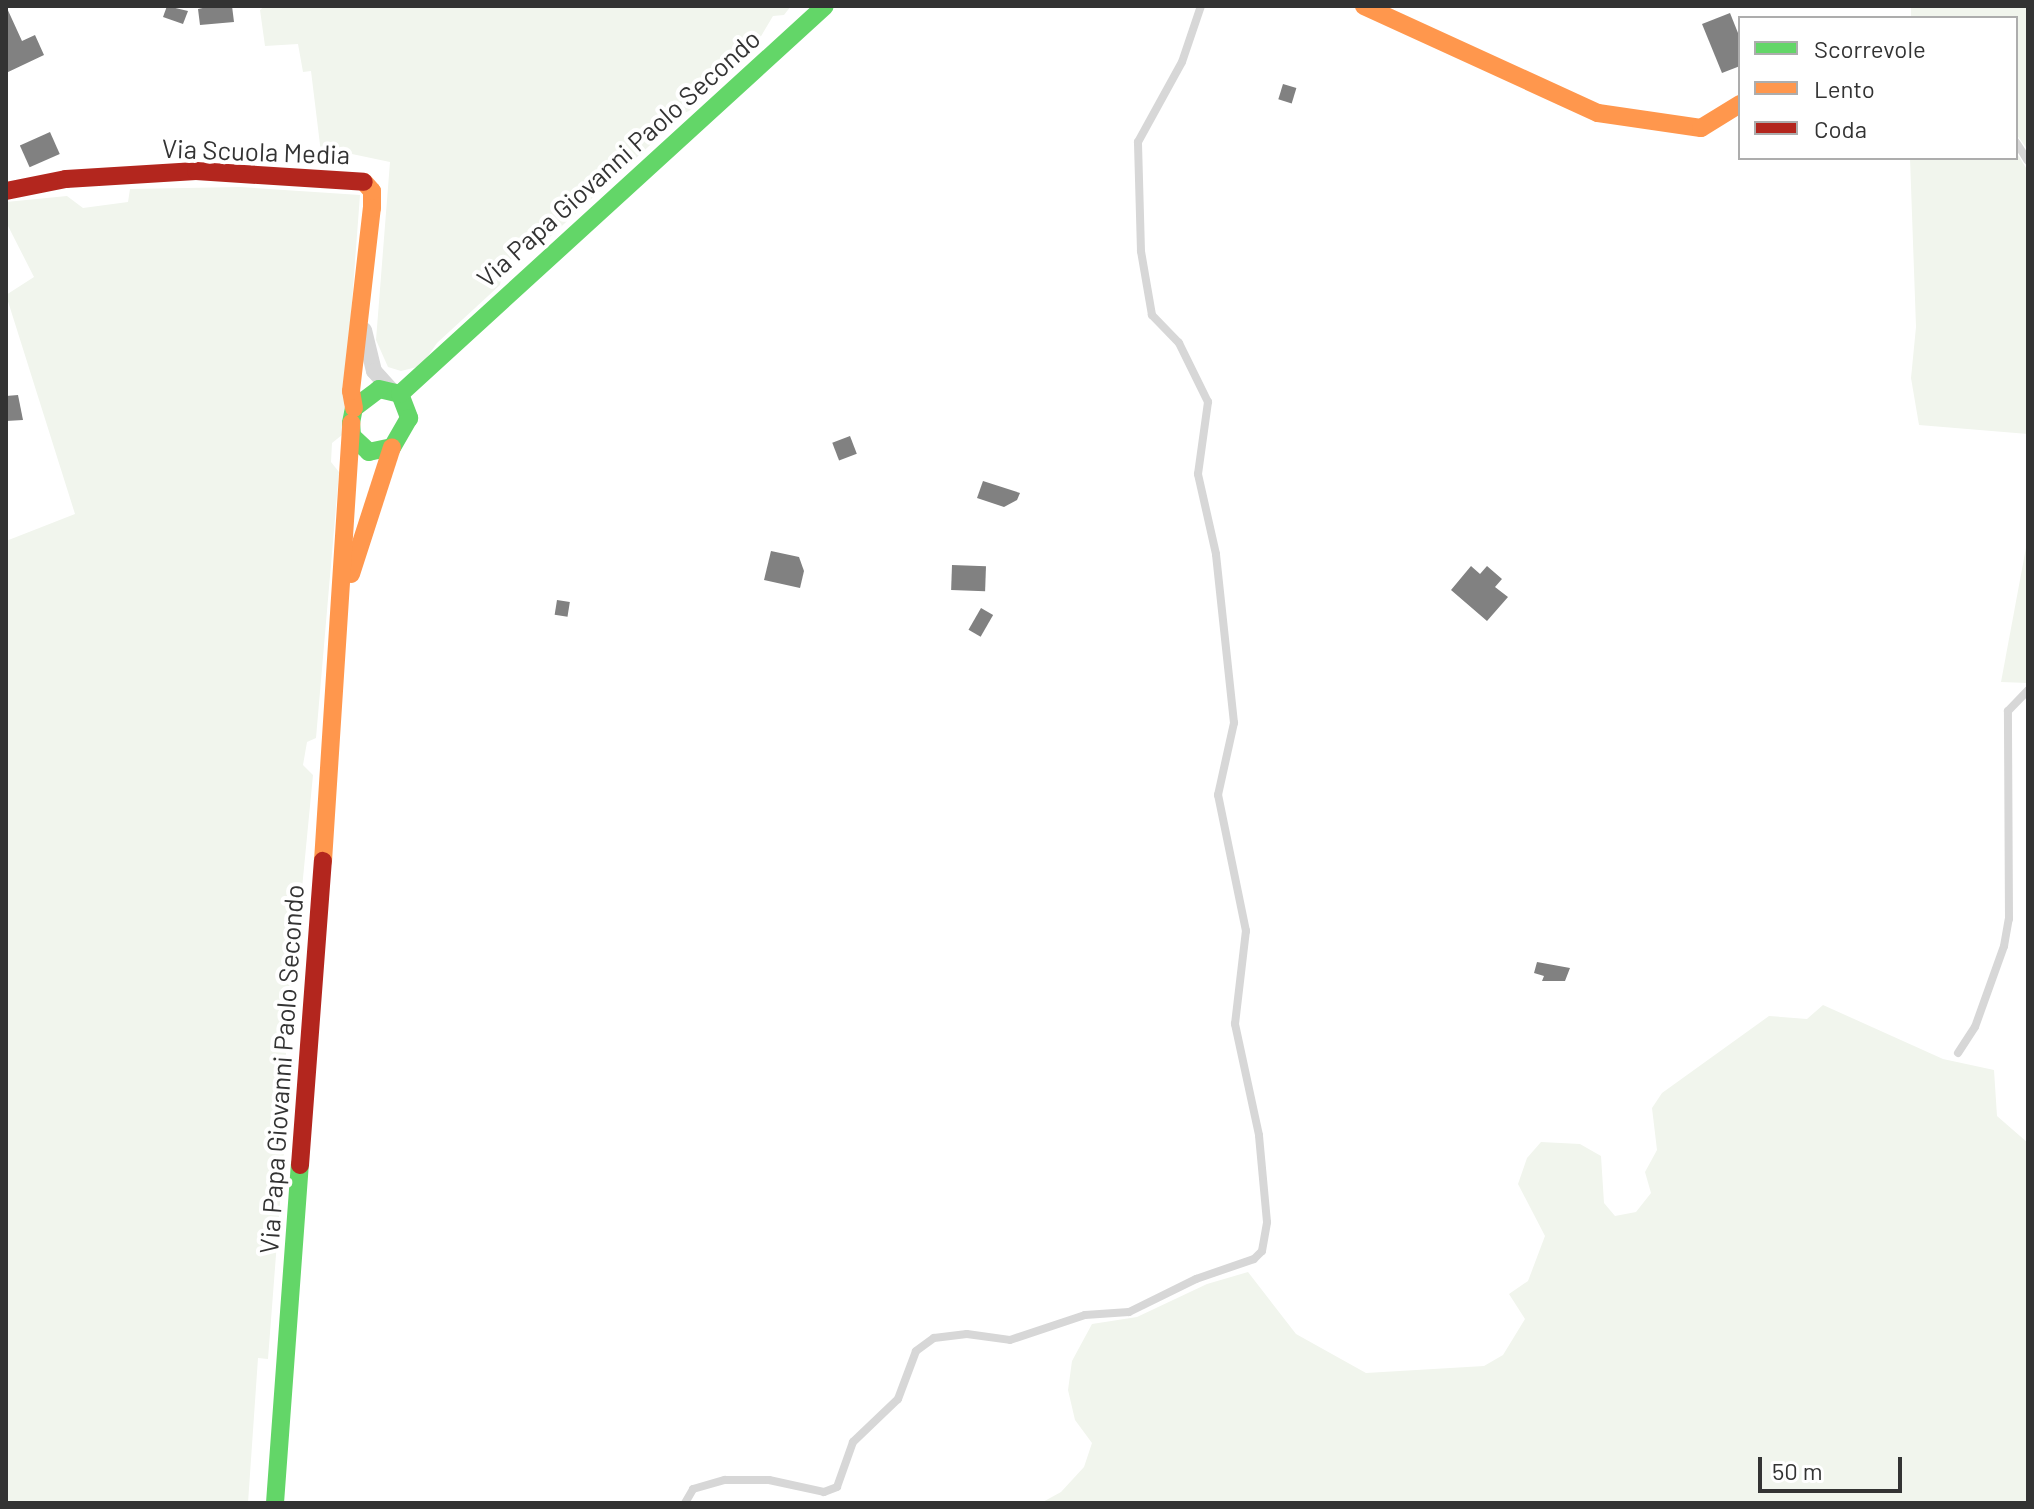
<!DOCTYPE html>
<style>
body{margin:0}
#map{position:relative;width:2034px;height:1509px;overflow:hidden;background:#fff;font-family:Barlow,sans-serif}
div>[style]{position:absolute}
.green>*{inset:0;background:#f1f5ed}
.building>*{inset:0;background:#818181;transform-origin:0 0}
.lane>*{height:8px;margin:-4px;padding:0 4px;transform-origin:4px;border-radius:4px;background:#d7d7d7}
.street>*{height:16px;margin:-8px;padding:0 8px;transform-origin:8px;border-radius:8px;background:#d7d7d7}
.fast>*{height:18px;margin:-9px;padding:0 9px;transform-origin:9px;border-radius:9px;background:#63d668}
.slow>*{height:18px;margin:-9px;padding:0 9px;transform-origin:9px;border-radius:9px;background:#ff974d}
.jam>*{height:18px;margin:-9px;padding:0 9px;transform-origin:9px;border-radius:9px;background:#b3261e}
span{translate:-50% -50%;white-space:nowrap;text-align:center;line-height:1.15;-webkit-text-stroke:8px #fff;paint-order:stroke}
.street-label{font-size:26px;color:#333}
.frame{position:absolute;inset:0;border:8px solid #333;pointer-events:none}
.legend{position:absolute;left:1738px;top:16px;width:280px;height:144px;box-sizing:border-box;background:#fff;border:2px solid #adadad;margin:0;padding:10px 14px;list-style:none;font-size:24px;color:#333}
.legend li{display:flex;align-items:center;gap:16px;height:40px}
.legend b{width:40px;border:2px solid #adadad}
.scale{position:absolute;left:1758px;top:1457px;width:144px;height:36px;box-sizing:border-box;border:4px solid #333;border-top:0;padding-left:10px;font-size:24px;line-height:28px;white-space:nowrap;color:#333;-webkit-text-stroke:6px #fff;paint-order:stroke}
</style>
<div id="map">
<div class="green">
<i style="clip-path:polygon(265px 6px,791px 6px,784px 15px,773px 16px,754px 48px,689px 111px,662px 122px,660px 136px,540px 246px,523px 247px,503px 268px,500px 285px,437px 343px,421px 366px,401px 371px,388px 367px,376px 340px,390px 162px,352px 154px,322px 161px,311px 71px,303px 72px,298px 44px,265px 46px,260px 10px)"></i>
<i style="clip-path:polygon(1911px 6px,2028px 6px,2028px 150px,2016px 134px,2016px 18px,1911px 18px)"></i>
<i style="clip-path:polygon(2016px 152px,2028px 171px,2028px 434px,1919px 425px,1911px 378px,1916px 327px,1910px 158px,2016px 158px)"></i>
<i style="clip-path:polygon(240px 187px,360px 195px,342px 435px,332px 443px,331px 462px,339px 472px,316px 738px,307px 742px,303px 765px,313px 775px,278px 1136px,285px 1138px,268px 1359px,258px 1358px,248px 1503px,6px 1503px,6px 541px,75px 514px,6px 295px,34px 277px,6px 222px,6px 202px,67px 196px,83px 208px,128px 202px,130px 189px)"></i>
<i style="clip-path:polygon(2028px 537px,2028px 683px,2001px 682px)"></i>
<i style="clip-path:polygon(1823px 1005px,1943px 1059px,1994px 1070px,1997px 1116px,2028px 1143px,2028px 1503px,1041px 1503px,1061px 1492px,1084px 1467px,1092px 1443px,1075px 1420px,1068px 1390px,1072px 1361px,1092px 1324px,1137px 1317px,1207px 1284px,1248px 1272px,1296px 1334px,1366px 1373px,1484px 1366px,1503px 1355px,1525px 1319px,1509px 1294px,1528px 1281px,1545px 1236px,1518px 1184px,1527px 1158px,1541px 1142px,1580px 1144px,1601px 1156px,1604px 1203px,1615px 1216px,1636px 1212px,1651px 1193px,1645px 1172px,1657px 1150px,1652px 1108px,1662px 1093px,1769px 1016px,1807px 1019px)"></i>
</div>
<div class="building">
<i style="clip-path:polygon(6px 6px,22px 41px,35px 35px,44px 55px,6px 73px)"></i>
<i style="clip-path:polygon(167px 6px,188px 11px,183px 24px,163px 17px)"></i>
<i style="clip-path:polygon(212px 6px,232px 6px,234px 22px,200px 25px,198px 9px)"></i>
<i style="clip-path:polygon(1730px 13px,1740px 38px,1740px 66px,1722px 73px,1702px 24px)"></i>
<i style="left:1283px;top:84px;width:14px;height:16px;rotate:17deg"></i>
<i style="left:50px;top:132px;width:24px;height:33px;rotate:66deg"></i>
<i style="clip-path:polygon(18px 395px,23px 420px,6px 421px,6px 396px)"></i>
<i style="left:850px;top:436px;width:19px;height:19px;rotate:69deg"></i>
<i style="clip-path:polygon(983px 481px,1020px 493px,1017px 500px,1004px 507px,977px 498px)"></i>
<i style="clip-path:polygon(771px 551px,799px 557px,804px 571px,800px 588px,764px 580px)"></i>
<i style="left:952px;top:565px;width:34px;height:25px;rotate:2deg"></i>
<i style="clip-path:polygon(1471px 566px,1480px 574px,1487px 566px,1502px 579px,1495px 587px,1508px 597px,1487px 621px,1451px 590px)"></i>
<i style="left:557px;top:600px;width:13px;height:15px;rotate:9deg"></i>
<i style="left:981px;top:608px;width:14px;height:25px;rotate:30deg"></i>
<i style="clip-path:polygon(1537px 962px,1570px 968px,1565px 981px,1542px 981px,1544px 976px,1534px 973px)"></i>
</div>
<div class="lane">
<i style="left:2016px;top:142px;width:22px;rotate:58deg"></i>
<i style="left:1958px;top:1053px;width:31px;rotate:-57deg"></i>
<i style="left:1975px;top:1027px;width:86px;rotate:-70.3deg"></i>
<i style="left:2004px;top:946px;width:27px;rotate:-80deg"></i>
<i style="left:2009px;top:919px;width:208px;rotate:-90.3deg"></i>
<i style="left:2008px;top:711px;width:29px;rotate:-46deg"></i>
<i style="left:685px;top:1503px;width:16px;rotate:-60deg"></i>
<i style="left:693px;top:1489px;width:33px;rotate:-16deg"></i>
<i style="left:725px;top:1480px;width:44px"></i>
<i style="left:769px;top:1480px;width:56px;rotate:12.3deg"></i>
<i style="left:824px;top:1492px;width:14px;rotate:-21deg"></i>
<i style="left:837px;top:1487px;width:48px;rotate:-70.4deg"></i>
<i style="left:853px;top:1442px;width:62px;rotate:-43.7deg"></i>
<i style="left:898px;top:1399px;width:51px;rotate:-69.4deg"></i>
<i style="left:916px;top:1351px;width:22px;rotate:-36deg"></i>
<i style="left:934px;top:1338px;width:33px;rotate:-7deg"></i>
<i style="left:967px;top:1334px;width:43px;rotate:7.9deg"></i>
<i style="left:1010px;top:1340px;width:79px;rotate:-18.4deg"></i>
<i style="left:1085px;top:1315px;width:44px;rotate:-3.9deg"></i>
<i style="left:1129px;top:1312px;width:75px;rotate:-26.2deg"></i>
<i style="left:1196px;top:1279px;width:61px;rotate:-19deg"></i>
<i style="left:1254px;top:1259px;width:11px;rotate:-45deg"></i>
<i style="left:1262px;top:1251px;width:29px;rotate:-80deg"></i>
<i style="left:1267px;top:1222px;width:87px;rotate:-95.3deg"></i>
<i style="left:1259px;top:1135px;width:114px;rotate:-102.2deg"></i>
<i style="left:1235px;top:1024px;width:94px;rotate:-83.3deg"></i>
<i style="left:1246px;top:931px;width:139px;rotate:-101.6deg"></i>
<i style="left:1218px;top:795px;width:74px;rotate:-77.5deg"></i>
<i style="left:1234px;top:723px;width:170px;rotate:-96.1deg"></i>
<i style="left:1216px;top:554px;width:82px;rotate:-102.7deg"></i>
<i style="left:1198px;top:474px;width:73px;rotate:-82.1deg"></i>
<i style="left:1208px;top:402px;width:66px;rotate:-116.2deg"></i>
<i style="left:1179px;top:343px;width:39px;rotate:-134deg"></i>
<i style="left:1152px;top:315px;width:65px;rotate:-99.8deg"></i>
<i style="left:1141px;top:251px;width:109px;rotate:-91.6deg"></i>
<i style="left:1138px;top:142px;width:91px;rotate:-61.2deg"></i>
<i style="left:1182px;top:62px;width:59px;rotate:-71.3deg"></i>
</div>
<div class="street">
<i style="left:364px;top:330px;width:42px;rotate:76.3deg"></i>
<i style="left:374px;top:371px;width:24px;rotate:48deg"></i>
</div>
<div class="fast">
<i style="left:379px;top:389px;width:22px;rotate:13deg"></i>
<i style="left:400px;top:394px;width:26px;rotate:69deg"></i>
<i style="left:409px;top:418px;width:34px;rotate:120deg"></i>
<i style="left:392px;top:447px;width:24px;rotate:168deg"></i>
<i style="left:369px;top:452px;width:23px;rotate:-137deg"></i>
<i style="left:352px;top:436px;width:13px;rotate:-94deg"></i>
<i style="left:351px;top:423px;width:15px;rotate:-79deg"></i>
<i style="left:354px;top:408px;width:31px;rotate:-37deg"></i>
<i style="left:400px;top:394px;width:575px;rotate:-42.39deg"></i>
<i style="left:275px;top:1503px;width:339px;rotate:-85.8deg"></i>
</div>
<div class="slow">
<i style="left:1364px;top:6px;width:257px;rotate:24.6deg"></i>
<i style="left:1598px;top:113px;width:104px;rotate:8.3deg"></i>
<i style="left:1701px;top:128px;width:46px;rotate:-31.6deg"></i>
<i style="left:354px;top:408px;width:17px;rotate:-100deg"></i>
<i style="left:351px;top:391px;width:184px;rotate:-83.5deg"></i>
<i style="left:372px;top:208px;width:17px;rotate:-90deg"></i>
<i style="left:372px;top:191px;width:12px;rotate:-132deg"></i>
<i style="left:351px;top:574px;width:133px;rotate:-72.1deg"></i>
<i style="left:323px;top:861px;width:439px;rotate:-86.3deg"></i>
</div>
<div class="jam">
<i style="left:6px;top:191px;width:61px;rotate:-11.3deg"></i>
<i style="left:66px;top:179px;width:130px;rotate:-3.5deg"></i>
<i style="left:196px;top:171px;width:168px;rotate:3.7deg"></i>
<i style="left:300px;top:1165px;width:305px;rotate:-85.7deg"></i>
</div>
<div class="street-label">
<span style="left:256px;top:151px;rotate:2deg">Via Scuola Media</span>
<span style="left:618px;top:158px;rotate:-42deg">Via Papa Giovanni Paolo Secondo</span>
<span style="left:281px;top:1069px;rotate:-86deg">Via Papa Giovanni Paolo Secondo</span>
</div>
<div class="frame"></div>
<ul class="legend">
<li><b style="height:10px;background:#63d668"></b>Scorrevole</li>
<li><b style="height:10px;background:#ff974d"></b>Lento</li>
<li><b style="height:10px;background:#b3261e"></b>Coda</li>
</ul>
<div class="scale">50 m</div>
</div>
